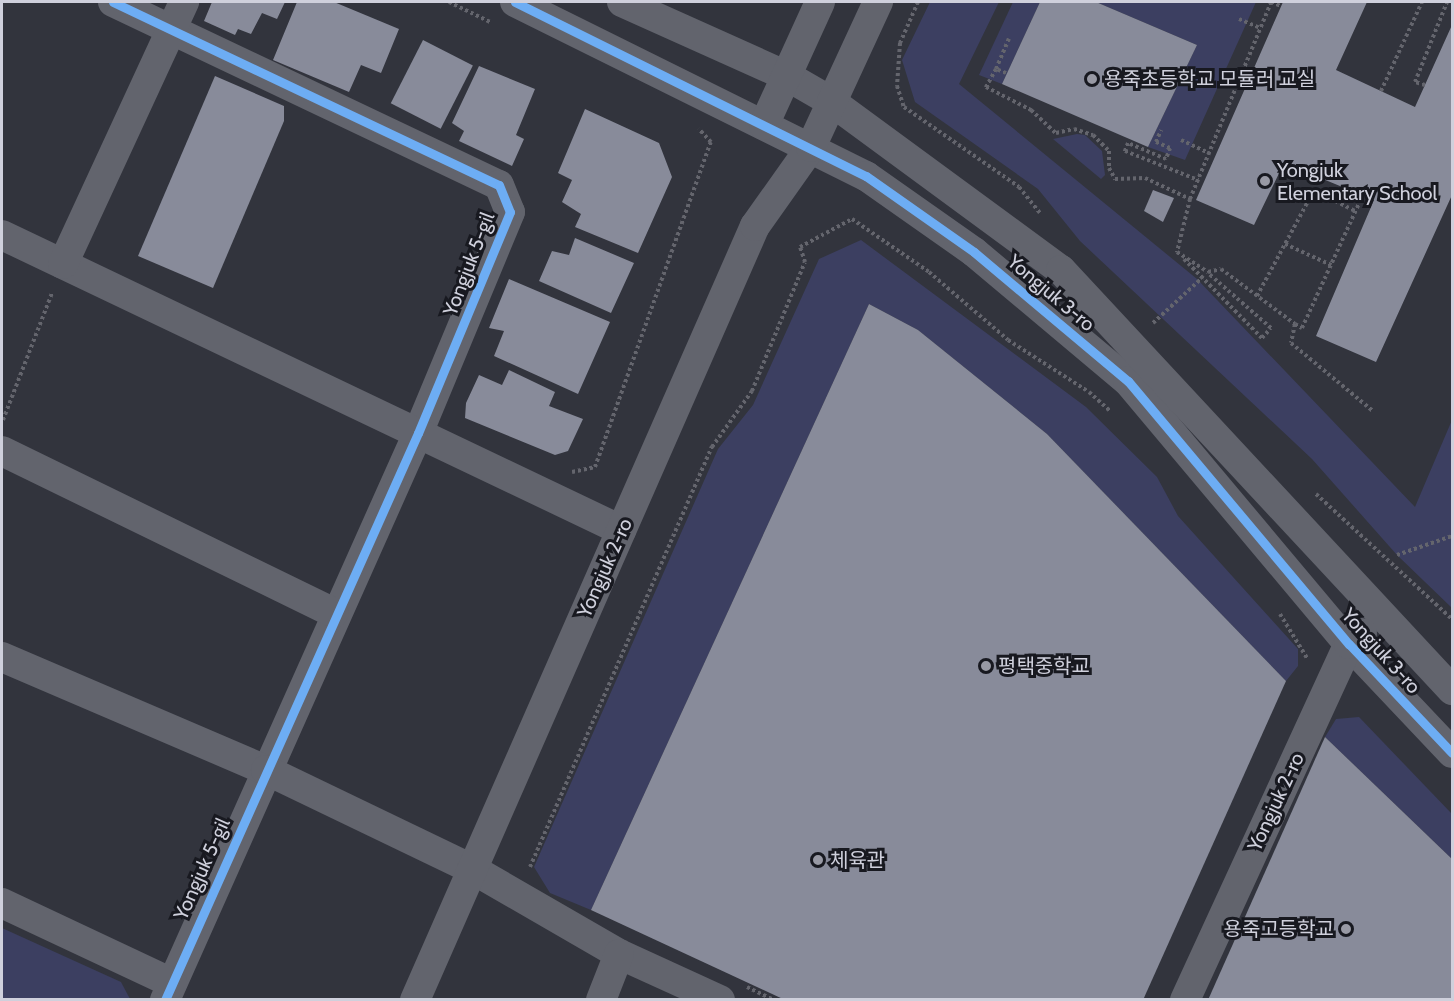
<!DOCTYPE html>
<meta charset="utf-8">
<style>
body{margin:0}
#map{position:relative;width:1454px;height:1001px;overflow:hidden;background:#32343d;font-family:Cabin,"Noto Sans KR",sans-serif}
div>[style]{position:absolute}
.green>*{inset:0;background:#3c3f61}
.building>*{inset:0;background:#888b9a;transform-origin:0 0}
.path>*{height:4px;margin-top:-2px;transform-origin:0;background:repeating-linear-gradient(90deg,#64656d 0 3px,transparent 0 6px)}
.minor>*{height:30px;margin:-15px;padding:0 15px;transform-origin:15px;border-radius:15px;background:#62646d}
.cycleway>*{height:9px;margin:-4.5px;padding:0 4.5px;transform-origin:4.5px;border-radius:4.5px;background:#6dadf4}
.dots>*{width:16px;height:16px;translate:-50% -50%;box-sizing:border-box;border:3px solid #181920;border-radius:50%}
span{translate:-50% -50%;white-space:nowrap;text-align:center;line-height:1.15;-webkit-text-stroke:6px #181920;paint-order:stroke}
.poi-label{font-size:20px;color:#cfd0dc}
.left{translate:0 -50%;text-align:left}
.right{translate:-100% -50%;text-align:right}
.street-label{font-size:20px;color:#cfd0dc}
.frame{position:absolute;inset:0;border:3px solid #cfd0dc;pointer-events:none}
</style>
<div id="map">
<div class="green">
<i style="clip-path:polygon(930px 2px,999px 2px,959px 84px,1197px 279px,1415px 507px,1452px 420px,1452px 608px,1397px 555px,1312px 459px,1080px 241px,1038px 189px,915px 102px,902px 60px)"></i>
<i style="clip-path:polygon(1013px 2px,1040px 2px,1002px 84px,979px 75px)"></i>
<i style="clip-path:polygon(1096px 2px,1256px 2px,1185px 160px,1148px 147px,1197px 45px)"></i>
<i style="clip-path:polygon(1077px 134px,1085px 135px,1102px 151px,1105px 175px,1101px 179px,1053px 139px)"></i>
<i style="clip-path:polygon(861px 240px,1086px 407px,1157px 477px,1178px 516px,1298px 649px,1298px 666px,1286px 681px,1047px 434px,918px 330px,869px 304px,591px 910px,550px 893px,534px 867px,718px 449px,753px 405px,819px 259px)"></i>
<i style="clip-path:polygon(1359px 717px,1452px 814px,1452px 859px,1325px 737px,1336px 719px)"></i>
<i style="clip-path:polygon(2px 928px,121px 982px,130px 999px,2px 999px)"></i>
</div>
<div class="building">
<i style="clip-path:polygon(212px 2px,285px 2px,277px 19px,262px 13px,251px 34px,238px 29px,235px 35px,204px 21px)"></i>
<i style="clip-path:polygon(297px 2px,334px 2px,399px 29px,381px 73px,361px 65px,349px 92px,273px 60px)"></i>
<i style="clip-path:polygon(1040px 2px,1096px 2px,1197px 45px,1148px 147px,1002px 84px)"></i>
<i style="clip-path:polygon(1283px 2px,1367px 2px,1336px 70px,1415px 107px,1452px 25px,1452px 195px,1376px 362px,1316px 336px,1374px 200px,1284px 163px,1254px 225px,1196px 200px)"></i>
<i style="left:423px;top:40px;width:56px;height:71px;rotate:27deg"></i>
<i style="clip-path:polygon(479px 66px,535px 89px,516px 135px,524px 139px,512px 166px,459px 141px,464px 131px,452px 123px)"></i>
<i style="clip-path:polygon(215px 76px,284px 106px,284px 121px,213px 288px,138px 256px)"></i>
<i style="clip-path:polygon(585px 109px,659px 143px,672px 177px,638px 253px,575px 227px,581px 214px,562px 202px,572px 180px,558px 173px)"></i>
<i style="clip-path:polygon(1153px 190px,1174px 198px,1163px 222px,1144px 211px)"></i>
<i style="clip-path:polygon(575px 238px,634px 263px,611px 313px,539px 281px,552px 251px,569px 255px)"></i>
<i style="clip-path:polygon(509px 279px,610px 322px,578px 394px,494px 356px,504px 331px,489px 328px)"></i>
<i style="clip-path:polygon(869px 304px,918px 330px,1047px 434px,1286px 681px,1143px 1000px,785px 1000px,591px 910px)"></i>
<i style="clip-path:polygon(509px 370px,555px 392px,549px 406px,583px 419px,568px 451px,555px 455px,465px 418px,466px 403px,479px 375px,502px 385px)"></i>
<i style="clip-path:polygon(1325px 737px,1452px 859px,1452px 1000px,1208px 1000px)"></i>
</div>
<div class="path">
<i style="left:449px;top:2px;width:46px;rotate:26deg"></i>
<i style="left:918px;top:2px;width:45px;rotate:113.7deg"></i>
<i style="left:900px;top:43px;width:43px;rotate:94deg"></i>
<i style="left:897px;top:86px;width:22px;rotate:72deg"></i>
<i style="left:904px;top:107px;width:140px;rotate:34.8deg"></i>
<i style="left:1019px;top:187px;width:33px;rotate:51deg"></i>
<i style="left:1271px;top:2px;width:11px;rotate:22deg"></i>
<i style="left:1239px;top:19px;width:23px;rotate:23deg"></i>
<i style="left:996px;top:69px;width:21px;rotate:119deg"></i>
<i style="left:986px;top:87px;width:51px;rotate:27.1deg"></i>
<i style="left:1031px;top:110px;width:34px;rotate:43deg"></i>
<i style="left:1056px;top:133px;width:18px;rotate:-13deg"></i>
<i style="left:1074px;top:129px;width:20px;rotate:18deg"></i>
<i style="left:1093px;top:135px;width:23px;rotate:45deg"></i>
<i style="left:1109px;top:151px;width:17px;rotate:90deg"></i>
<i style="left:1109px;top:168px;width:13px;rotate:61deg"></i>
<i style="left:1115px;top:179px;width:30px;rotate:-2deg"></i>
<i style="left:1145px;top:178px;width:50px;rotate:25deg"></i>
<i style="left:1190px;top:199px;width:55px;rotate:103.8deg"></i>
<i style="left:1177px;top:252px;width:37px;rotate:33deg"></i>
<i style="left:1208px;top:272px;width:13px;rotate:-13deg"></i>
<i style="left:1221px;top:269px;width:92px;rotate:36.6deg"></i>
<i style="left:1295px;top:324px;width:19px;rotate:102deg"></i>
<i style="left:1291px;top:343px;width:107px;rotate:39.7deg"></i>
<i style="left:1006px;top:73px;width:11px;rotate:-158deg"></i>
<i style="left:996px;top:69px;width:33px;rotate:-67deg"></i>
<i style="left:1425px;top:85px;width:10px;rotate:-163deg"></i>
<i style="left:1415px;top:82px;width:86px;rotate:-68.2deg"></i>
<i style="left:1381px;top:91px;width:98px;rotate:-65.3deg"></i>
<i style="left:1181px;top:140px;width:31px;rotate:25deg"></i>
<i style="left:1156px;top:142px;width:15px;rotate:23deg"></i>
<i style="left:1170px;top:148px;width:12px;rotate:110deg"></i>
<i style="left:1166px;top:159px;width:41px;rotate:-157.2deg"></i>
<i style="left:1128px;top:143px;width:9px;rotate:111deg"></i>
<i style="left:1125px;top:151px;width:79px;rotate:21.7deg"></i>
<i style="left:1156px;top:142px;width:13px;rotate:-67deg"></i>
<i style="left:1190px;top:199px;width:213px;rotate:-67.6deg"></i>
<i style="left:1285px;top:244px;width:51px;rotate:24.5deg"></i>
<i style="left:1184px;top:259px;width:111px;rotate:45.4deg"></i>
<i style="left:1262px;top:338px;width:13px;rotate:-48deg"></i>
<i style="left:1271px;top:328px;width:84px;rotate:-138.9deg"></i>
<i style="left:1257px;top:296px;width:120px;rotate:-61.7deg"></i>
<i style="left:1314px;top:190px;width:46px;rotate:27.1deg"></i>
<i style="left:1153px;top:323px;width:67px;rotate:-42.6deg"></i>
<i style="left:1295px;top:324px;width:8px;rotate:30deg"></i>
<i style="left:1302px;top:328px;width:146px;rotate:-65.4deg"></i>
<i style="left:3px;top:420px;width:136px;rotate:-68.9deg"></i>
<i style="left:572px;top:472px;width:24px;rotate:-12deg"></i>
<i style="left:595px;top:467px;width:345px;rotate:-70.4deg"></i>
<i style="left:711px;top:142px;width:18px;rotate:-133deg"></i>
<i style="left:1316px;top:494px;width:185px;rotate:42.6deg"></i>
<i style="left:1397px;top:555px;width:58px;rotate:-19.1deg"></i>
<i style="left:1280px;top:614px;width:52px;rotate:58.5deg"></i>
<i style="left:530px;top:867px;width:458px;rotate:-66.6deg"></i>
<i style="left:712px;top:447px;width:69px;rotate:-54.5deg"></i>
<i style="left:752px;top:391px;width:139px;rotate:-67.7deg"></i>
<i style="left:805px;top:262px;width:16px;rotate:-108deg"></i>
<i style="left:800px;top:247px;width:59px;rotate:-28.3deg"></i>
<i style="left:852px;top:219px;width:93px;rotate:34.5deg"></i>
<i style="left:929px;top:272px;width:104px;rotate:40.7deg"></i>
<i style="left:1008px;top:340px;width:96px;rotate:32.7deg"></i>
<i style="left:1089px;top:392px;width:28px;rotate:42deg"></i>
<i style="left:747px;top:987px;width:30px;rotate:26deg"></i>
</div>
<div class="minor">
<i style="left:113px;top:2px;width:427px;rotate:25.4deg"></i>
<i style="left:499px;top:185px;width:29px;rotate:68deg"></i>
<i style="left:510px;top:212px;width:239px;rotate:112.6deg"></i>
<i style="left:418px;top:433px;width:621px;rotate:114.05deg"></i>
<i style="left:515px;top:2px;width:392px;rotate:26.4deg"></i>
<i style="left:866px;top:176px;width:132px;rotate:35.1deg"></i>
<i style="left:974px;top:252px;width:201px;rotate:40deg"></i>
<i style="left:1128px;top:381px;width:344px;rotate:50deg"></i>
<i style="left:1349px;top:644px;width:150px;rotate:46.6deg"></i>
<i style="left:622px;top:2px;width:181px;rotate:24.2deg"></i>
<i style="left:787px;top:76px;width:52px;rotate:30deg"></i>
<i style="left:832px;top:102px;width:284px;rotate:36.3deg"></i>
<i style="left:1061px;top:270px;width:574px;rotate:47.05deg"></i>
<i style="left:764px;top:125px;width:135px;rotate:-65.5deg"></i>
<i style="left:2px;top:235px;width:686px;rotate:25.48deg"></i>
<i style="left:63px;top:264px;width:289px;rotate:-65.2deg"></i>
<i style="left:2px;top:451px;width:369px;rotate:26deg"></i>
<i style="left:2px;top:657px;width:287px;rotate:23.2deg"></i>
<i style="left:266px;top:770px;width:229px;rotate:25.7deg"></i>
<i style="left:472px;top:869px;width:170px;rotate:30deg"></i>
<i style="left:619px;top:954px;width:111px;rotate:24.5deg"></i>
<i style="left:2px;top:903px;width:188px;rotate:25.2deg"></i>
<i style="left:415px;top:1000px;width:845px;rotate:-66.29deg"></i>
<i style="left:755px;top:226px;width:97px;rotate:-54.7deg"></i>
<i style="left:811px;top:147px;width:160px;rotate:-65.2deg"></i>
<i style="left:601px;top:1000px;width:49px;rotate:-68.6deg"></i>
<i style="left:1185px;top:1000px;width:392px;rotate:-65.3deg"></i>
<i style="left:1349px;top:644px;width:17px;rotate:-40deg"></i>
</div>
<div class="cycleway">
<i style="left:113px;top:2px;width:427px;rotate:25.4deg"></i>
<i style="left:499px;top:185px;width:29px;rotate:68deg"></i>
<i style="left:510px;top:212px;width:239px;rotate:112.6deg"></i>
<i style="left:418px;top:433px;width:621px;rotate:114.05deg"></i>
<i style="left:515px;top:2px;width:392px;rotate:26.4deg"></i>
<i style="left:866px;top:176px;width:132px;rotate:35.1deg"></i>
<i style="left:974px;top:252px;width:201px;rotate:40deg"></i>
<i style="left:1128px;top:381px;width:344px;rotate:50deg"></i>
<i style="left:1349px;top:644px;width:150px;rotate:46.6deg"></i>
</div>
<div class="dots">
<i style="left:1092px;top:79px;background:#9899a4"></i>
<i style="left:1265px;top:181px;background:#9899a4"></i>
<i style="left:986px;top:666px;background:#9899a4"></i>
<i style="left:818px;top:860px;background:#9899a4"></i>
<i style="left:1346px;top:929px;background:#9899a4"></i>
</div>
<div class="poi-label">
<span class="left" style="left:1104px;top:79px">용죽초등학교 모듈러 교실</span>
<span class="left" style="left:1277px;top:182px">Yongjuk<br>Elementary School</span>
<span class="left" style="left:998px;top:666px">평택중학교</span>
<span class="left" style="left:830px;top:860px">체육관</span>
<span class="right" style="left:1334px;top:929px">용죽고등학교</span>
</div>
<div class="street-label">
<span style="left:469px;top:264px;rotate:-69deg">Yongjuk 5-gil</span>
<span style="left:1051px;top:293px;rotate:40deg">Yongjuk 3-ro</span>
<span style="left:605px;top:568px;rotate:-66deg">Yongjuk 2-ro</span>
<span style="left:1381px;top:651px;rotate:48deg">Yongjuk 3-ro</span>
<span style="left:1276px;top:802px;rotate:-65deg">Yongjuk 2-ro</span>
<span style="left:202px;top:869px;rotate:-66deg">Yongjuk 5-gil</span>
</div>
<div class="frame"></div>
</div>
